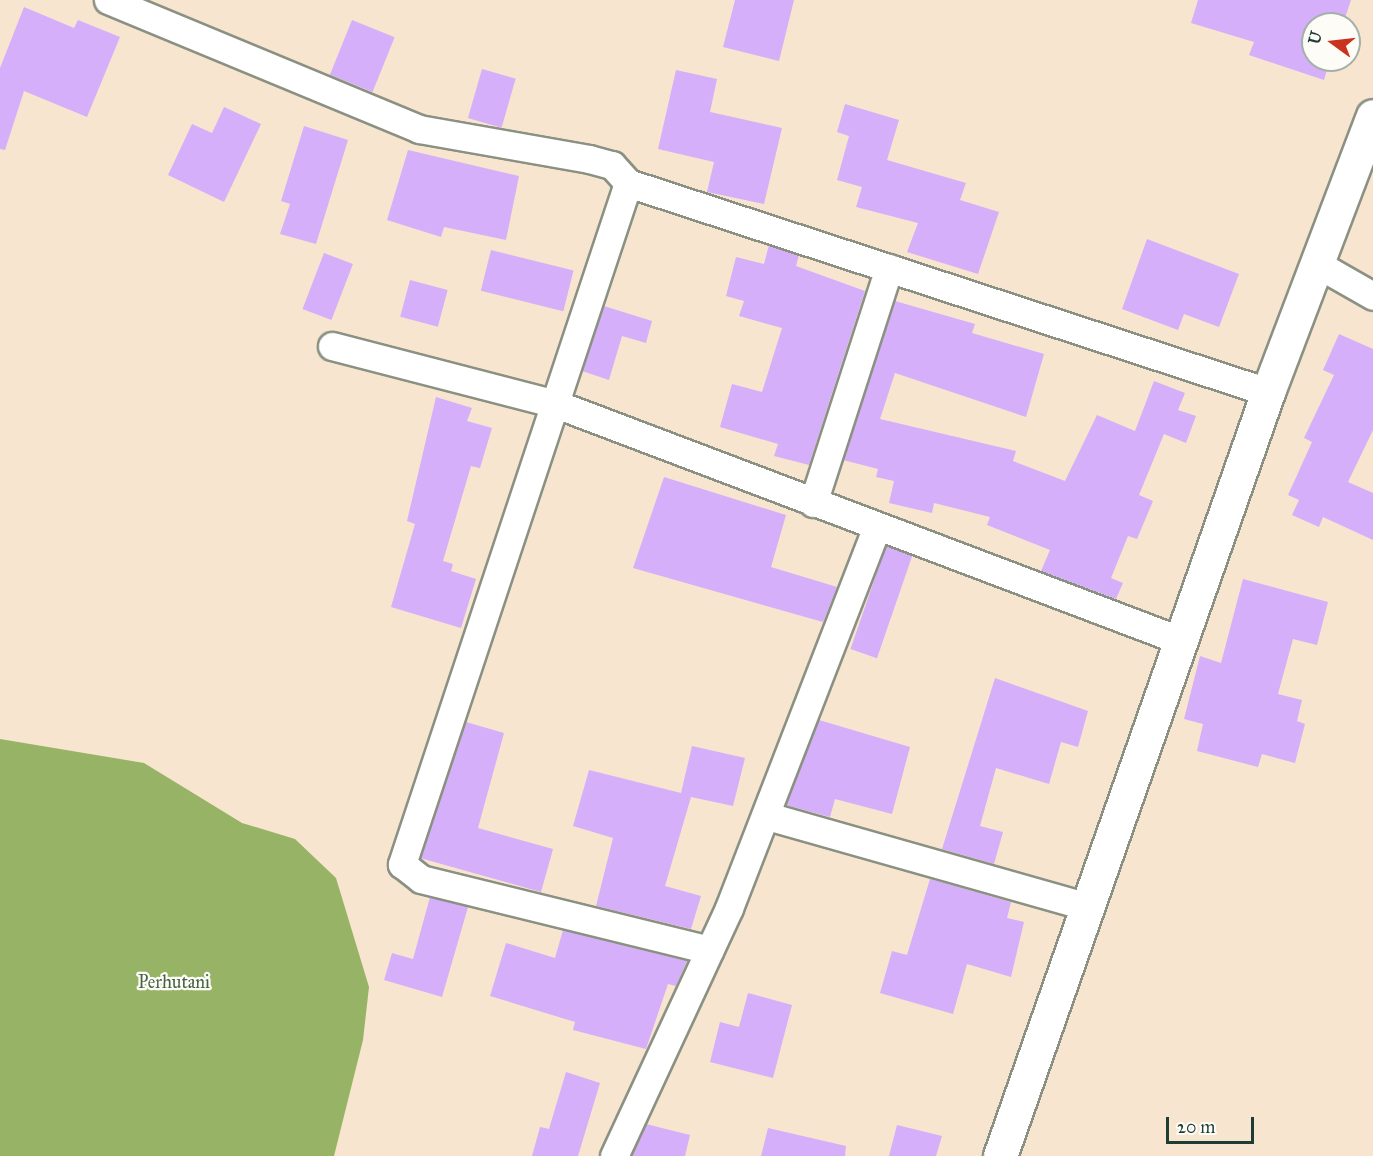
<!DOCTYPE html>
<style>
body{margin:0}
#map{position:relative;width:1373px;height:1156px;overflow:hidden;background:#f7e5d0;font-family:"IM FELL Great Primer",serif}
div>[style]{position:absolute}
.forest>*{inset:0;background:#97b366}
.building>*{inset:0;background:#d5aff9;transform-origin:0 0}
.roads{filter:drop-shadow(2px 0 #8b9182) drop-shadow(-2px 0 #8b9182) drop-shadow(0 2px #8b9182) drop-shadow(0 -2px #8b9182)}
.street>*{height:27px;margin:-13.5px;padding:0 13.5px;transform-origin:13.5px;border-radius:13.5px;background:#fff}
.highway>*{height:33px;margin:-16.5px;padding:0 16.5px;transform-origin:16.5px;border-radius:16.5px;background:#fff}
span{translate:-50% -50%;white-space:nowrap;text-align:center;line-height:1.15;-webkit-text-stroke:4.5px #fdfcf7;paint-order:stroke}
.park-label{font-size:18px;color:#476244}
.north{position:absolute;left:1301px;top:12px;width:60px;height:60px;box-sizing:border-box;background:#fdfcf7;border:2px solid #a4b0a9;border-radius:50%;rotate:285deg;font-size:16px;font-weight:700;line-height:24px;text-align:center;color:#1f3d34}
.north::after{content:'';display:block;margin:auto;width:21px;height:27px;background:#c8321e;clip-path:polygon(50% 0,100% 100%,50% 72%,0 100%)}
.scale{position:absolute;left:1166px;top:1117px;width:88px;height:27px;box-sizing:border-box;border:3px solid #1f3d34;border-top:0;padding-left:8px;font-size:18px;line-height:21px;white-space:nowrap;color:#1f3d34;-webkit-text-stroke:4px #fdfcf7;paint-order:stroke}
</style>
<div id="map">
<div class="forest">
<i style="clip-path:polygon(0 739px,144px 763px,242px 823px,295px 839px,336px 878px,369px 987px,363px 1040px,334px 1156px,0 1156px)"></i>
</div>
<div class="building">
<i style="clip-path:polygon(735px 0,794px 0,779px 61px,723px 47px)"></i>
<i style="clip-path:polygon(1198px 0,1351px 0,1343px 24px,1313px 24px,1313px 60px,1330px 60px,1324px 80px,1249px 55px,1254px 42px,1191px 23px)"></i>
<i style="clip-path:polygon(24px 7px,74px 28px,78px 20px,120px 37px,87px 117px,24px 91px,5px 150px,0 149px,0 68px)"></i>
<i style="left:352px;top:20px;width:46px;height:59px;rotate:22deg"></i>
<i style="left:482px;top:69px;width:35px;height:51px;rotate:16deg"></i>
<i style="clip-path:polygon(676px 70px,717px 79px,710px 112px,782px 128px,764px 204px,707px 192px,714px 162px,658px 149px)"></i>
<i style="clip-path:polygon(845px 104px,899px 120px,887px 160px,966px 183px,960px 200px,999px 212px,978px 274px,907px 252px,918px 223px,856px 207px,862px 187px,837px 180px,849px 136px,837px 132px)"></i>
<i style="clip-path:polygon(224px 107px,261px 124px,224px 202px,168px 175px,192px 124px,212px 133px)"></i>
<i style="clip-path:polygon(304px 126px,348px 140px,316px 244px,280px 234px,290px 204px,281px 201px)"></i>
<i style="clip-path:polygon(408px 150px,519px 176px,506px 240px,444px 227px,441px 237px,387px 220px)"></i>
<i style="clip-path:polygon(1147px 239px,1239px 274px,1219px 327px,1184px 314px,1178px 330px,1122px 309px)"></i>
<i style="clip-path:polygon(769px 245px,799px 255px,796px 266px,865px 291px,809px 465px,774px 456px,778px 444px,720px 427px,732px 384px,762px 392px,782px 328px,739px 316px,744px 301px,726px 296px,736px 257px,764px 264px)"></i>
<i style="left:491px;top:250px;width:85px;height:42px;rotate:14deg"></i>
<i style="left:324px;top:253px;width:31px;height:60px;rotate:21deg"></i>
<i style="left:410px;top:280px;width:39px;height:38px;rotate:15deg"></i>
<i style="clip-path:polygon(895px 301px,975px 324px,972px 333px,1044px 354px,1026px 417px,895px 373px,880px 419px,1016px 451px,1013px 461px,1065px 481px,1097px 415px,1135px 431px,1154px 381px,1185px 393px,1178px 410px,1196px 416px,1186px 443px,1164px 434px,1139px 495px,1153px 501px,1137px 539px,1128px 536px,1111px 578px,1123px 583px,1116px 599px,1041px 571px,1050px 550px,987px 525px,990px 517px,934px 503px,932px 513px,889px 503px,894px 481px,876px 477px,878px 469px,843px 460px)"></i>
<i style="clip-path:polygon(604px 306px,652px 321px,646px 343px,622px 336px,609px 380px,582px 371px)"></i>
<i style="clip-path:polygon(1339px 334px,1373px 349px,1373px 430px,1348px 482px,1373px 493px,1373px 540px,1323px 517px,1319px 527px,1292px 515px,1299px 500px,1288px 495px,1312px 442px,1304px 438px,1334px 375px,1323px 370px)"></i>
<i style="clip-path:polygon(436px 397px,472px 408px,467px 421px,492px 428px,480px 468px,471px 466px,443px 561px,453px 564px,451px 571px,476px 579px,461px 628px,391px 607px,415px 524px,407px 521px)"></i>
<i style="clip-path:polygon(664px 477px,786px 515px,771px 567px,837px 587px,823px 622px,633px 568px)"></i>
<i style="left:886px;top:546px;width:28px;height:109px;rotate:19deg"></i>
<i style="clip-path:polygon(1243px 579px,1328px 602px,1317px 645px,1293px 639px,1278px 694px,1302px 700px,1297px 721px,1305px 724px,1295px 763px,1262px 754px,1258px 767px,1197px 751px,1203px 724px,1184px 719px,1200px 656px,1221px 663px)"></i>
<i style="clip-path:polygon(995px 678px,1088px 711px,1078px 747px,1061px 742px,1049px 784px,996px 768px,980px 826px,1003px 832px,994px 864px,942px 849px)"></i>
<i style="clip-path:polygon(819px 720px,910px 747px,892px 814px,835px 799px,830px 817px,786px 805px)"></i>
<i style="clip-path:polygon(466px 722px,504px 733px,478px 828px,553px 849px,541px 892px,420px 858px)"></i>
<i style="clip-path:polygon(692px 746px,745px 758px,733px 806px,691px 797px,665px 886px,701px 896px,691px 929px,596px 906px,613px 838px,573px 826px,589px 770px,681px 793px)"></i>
<i style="clip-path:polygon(930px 879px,1011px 902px,1007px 918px,1024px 922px,1011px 977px,967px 964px,953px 1014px,880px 993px,892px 951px,907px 955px)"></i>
<i style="clip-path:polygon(430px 897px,468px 907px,442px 997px,384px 980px,392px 953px,413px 959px)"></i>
<i style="clip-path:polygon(563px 930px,687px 961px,676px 986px,668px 984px,646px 1049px,573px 1030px,575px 1022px,490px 996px,506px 943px,555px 958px)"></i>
<i style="clip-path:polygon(748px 993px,792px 1005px,773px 1078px,710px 1062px,720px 1022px,739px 1027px)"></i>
<i style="clip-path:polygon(566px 1072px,600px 1083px,578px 1156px,532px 1156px,540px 1127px,549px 1129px)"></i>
<i style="clip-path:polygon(646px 1124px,690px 1135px,685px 1156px,631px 1156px)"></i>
<i style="clip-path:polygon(897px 1125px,942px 1136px,936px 1156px,889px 1156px)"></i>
<i style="clip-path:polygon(768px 1128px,846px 1146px,845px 1156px,761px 1156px)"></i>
</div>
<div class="roads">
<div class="street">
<i style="left:108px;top:0;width:337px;rotate:22.5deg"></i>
<i style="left:419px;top:129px;width:173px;rotate:10deg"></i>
<i style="left:589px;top:159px;width:24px;rotate:15deg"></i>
<i style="left:612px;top:165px;width:24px;rotate:48deg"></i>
<i style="left:628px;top:183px;width:718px;rotate:108.36deg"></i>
<i style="left:402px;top:864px;width:24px;rotate:38deg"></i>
<i style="left:421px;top:879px;width:297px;rotate:13.8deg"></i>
<i style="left:628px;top:183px;width:673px;rotate:18.09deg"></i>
<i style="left:1317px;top:264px;width:64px;rotate:29.7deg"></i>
<i style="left:332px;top:346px;width:231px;rotate:14.5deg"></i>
<i style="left:556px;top:404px;width:669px;rotate:20.74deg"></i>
<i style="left:813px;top:503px;width:247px;rotate:-72.1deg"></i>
<i style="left:767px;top:816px;width:334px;rotate:15.8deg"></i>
<i style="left:614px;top:1156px;width:273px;rotate:-65.1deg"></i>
<i style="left:729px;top:908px;width:407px;rotate:-68.8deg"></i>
</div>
<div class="highway">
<i style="left:1000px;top:1156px;width:810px;rotate:-70.67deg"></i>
<i style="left:1268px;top:392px;width:295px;rotate:-69.2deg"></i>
</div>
</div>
<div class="park-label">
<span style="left:174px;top:982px">Perhutani</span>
</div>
<div class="north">U</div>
<div class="scale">20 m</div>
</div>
